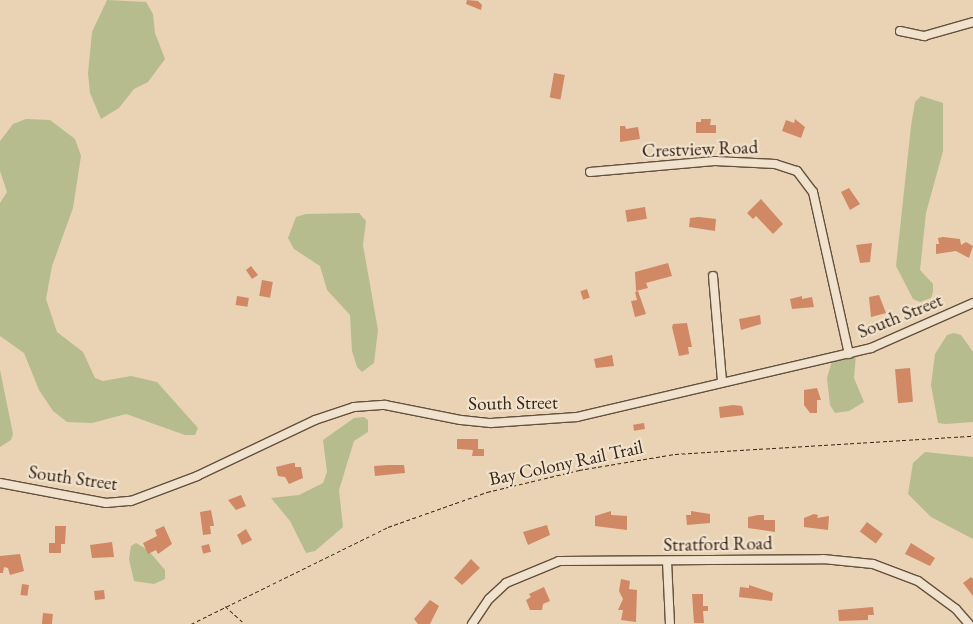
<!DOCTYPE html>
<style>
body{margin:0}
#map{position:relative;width:973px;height:624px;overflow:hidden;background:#e9d3b4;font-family:"EB Garamond",serif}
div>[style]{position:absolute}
.green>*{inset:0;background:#b6bc8d}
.building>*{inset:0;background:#d08865;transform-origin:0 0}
.path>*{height:1px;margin-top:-0.5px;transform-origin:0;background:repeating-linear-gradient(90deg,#372415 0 4px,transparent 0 6.5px)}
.roads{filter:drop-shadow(1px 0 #64503d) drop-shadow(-1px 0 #64503d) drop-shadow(0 1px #64503d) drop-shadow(0 -1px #64503d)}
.minor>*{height:8px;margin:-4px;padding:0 4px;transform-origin:4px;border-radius:4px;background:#f1e2ce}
span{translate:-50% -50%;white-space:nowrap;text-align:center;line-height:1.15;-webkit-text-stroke:4.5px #f1e2ce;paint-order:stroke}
.street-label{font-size:19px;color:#372415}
</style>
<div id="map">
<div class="green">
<i style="clip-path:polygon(107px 0,146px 2px,153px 14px,155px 33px,165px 59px,148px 82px,134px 89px,119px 108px,101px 119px,90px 93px,88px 73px,92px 32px)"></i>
<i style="clip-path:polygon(921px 96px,943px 103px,943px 151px,926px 213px,920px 270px,933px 284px,933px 292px,931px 298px,920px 302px,913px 299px,896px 266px,911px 126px,915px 102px)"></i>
<i style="clip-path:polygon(26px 119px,50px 120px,75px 139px,81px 156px,73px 208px,52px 266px,46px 299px,57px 332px,83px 352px,95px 378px,103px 381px,131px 376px,157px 382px,198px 428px,195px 435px,185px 435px,126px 414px,92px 423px,67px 422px,53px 411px,39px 390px,24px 353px,0 336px,0 203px,7px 192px,0 171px,0 141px,13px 124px)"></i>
<i style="clip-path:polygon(359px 213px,366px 221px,363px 245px,378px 330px,374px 363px,362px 372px,357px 367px,352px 351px,350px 315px,327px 290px,320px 266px,294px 249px,288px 238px,296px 217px,306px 214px)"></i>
<i style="clip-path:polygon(954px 333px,961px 335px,973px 352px,973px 422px,946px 424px,938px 423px,931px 385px,935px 354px,947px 335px)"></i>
<i style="clip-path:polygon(856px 354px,854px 378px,864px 402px,849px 411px,835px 413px,830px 405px,827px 378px,832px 361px)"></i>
<i style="clip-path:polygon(0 370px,13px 434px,11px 440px,0 447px)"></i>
<i style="clip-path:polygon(364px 417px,368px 420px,368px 432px,354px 441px,339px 490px,343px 527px,315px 551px,306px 553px,290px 521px,271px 498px,299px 495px,323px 483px,327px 472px,323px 440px,354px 418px)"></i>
<i style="clip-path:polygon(925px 452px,973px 457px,973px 539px,931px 517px,908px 494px,913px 463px)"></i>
<i style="clip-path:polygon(136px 543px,148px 550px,165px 570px,165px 579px,154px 584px,134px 581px,129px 559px,131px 546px)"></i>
</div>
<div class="building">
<i style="clip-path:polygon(467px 0,478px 1px,482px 5px,481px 10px,466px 4px)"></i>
<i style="left:554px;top:73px;width:11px;height:25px;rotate:10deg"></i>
<i style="clip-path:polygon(701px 119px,711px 119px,710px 125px,716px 125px,716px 133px,696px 133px,696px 122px,701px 122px)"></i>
<i style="clip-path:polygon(795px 119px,805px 127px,801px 138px,782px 131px,786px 120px,794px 123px)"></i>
<i style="clip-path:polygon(620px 126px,625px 126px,626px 129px,638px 127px,640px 139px,620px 142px)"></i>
<i style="clip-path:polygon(849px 188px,860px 204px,850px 210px,841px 192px)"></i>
<i style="clip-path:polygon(761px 199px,783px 224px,773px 234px,756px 216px,753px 219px,747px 213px)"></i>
<i style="left:645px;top:207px;width:12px;height:20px;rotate:81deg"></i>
<i style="clip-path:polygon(699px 217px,716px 219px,715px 231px,689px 227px,690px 218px)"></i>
<i style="clip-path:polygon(943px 237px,960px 239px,961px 245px,966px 242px,973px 246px,969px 258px,956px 251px,936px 254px,936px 244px,939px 244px,938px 238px)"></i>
<i style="clip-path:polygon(872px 243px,870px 262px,860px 263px,856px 245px)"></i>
<i style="clip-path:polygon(668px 263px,672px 276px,646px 283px,648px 288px,636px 291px,635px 272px)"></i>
<i style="clip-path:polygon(251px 266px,258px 275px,252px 279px,246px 270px)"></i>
<i style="left:262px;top:280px;width:11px;height:16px;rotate:10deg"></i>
<i style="left:587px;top:289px;width:9px;height:7px;rotate:72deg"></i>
<i style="clip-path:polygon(638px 291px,646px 314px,635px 317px,631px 301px,637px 300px,635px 292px)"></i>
<i style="clip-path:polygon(879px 295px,886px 313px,871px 317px,869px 297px)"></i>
<i style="left:237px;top:296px;width:12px;height:9px;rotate:9deg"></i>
<i style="clip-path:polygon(802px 296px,802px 299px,812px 297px,814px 307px,792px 309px,790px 299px)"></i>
<i style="clip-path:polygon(760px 315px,761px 324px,741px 330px,739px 319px)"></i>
<i style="clip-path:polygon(687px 323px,692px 347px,688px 347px,689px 354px,679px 356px,672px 327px,673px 324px)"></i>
<i style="clip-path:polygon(612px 355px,614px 366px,596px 368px,594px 359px)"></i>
<i style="left:910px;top:368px;width:34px;height:15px;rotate:85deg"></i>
<i style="clip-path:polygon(817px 388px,821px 400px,817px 400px,817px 413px,810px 413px,804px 405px,804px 390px)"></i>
<i style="clip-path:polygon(733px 405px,742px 406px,744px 415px,720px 418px,719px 407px)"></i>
<i style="left:644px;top:423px;width:6px;height:11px;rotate:81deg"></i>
<i style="clip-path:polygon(457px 439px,478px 439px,478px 449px,484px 449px,484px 456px,472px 456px,473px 450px,457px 449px)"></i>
<i style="clip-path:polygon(292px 463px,295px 463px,295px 467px,301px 467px,303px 478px,289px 484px,285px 477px,278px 476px,276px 467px)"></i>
<i style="clip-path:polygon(388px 465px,404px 465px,405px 473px,375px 476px,374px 466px)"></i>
<i style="clip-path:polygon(241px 495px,246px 506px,236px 510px,228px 500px)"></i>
<i style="clip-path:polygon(211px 510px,214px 526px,210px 526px,211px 534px,203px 535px,200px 512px)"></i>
<i style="clip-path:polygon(611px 511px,611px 515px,627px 516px,627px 530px,595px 526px,595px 516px)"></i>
<i style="clip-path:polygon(691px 511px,710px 514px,710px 523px,687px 525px,686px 515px,691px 515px)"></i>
<i style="clip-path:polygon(814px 514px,818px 515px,817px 518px,829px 516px,828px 530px,804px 527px,804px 518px)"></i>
<i style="clip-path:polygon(758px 515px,764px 515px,764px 520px,775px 520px,775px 532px,748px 528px,748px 517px)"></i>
<i style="left:867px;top:522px;width:20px;height:12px;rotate:37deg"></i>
<i style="clip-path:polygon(547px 525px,550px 535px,528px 545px,523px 532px)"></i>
<i style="clip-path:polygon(55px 526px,66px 526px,65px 544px,61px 544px,61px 553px,49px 553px,49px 543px,55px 543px)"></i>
<i style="clip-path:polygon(164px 526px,172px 544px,158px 554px,156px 550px,148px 554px,143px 543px,157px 536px,155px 530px)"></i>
<i style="clip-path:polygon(246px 529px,252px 540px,242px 545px,237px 535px)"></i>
<i style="clip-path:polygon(112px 542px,114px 557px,92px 558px,90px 545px)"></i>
<i style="clip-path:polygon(911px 543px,935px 558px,930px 566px,905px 554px)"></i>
<i style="left:209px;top:544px;width:8px;height:8px;rotate:76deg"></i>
<i style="clip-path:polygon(20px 554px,24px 571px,10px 575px,8px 568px,4px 567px,3px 573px,0 573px,0 556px)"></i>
<i style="clip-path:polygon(471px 559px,480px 568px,462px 585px,454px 578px)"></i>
<i style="clip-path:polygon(971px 577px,973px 579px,973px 596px,963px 583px)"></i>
<i style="clip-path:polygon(621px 579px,630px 581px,629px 589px,637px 590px,636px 622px,621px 620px,623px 610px,618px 610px,623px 599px,619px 591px)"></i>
<i style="left:22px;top:584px;width:7px;height:11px;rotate:8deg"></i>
<i style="clip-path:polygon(749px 585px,773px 593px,772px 601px,739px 597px,740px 587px,749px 588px)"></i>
<i style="clip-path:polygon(544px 587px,550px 601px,543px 604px,542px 610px,530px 610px,526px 600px,531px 597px,529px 594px)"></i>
<i style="left:104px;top:590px;width:9px;height:10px;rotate:84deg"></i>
<i style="clip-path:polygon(692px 594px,703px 594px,703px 606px,708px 606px,708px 611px,703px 611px,704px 623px,694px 623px)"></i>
<i style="clip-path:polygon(430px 600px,439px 606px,430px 624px,418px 624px,414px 619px)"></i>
<i style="clip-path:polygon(873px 607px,874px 615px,868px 615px,868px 620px,839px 621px,838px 610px)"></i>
<i style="left:43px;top:613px;width:10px;height:11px;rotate:6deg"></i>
</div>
<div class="path">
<i style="left:225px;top:606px;width:27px;rotate:42deg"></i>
<i style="left:191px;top:624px;width:220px;rotate:-26.2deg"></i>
<i style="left:388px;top:527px;width:105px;rotate:-19.5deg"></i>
<i style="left:487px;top:492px;width:95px;rotate:-13.4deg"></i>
<i style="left:579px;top:470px;width:97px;rotate:-9.5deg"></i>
<i style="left:675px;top:454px;width:299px;rotate:-3.5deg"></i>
</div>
<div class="roads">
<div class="minor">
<i style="left:900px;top:31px;width:25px;rotate:12deg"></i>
<i style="left:924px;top:36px;width:51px;rotate:-15.9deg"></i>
<i style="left:590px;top:172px;width:125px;rotate:-5deg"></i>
<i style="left:715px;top:161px;width:60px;rotate:2.9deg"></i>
<i style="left:775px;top:164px;width:23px;rotate:18deg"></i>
<i style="left:797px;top:171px;width:26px;rotate:53deg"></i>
<i style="left:813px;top:192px;width:166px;rotate:77.5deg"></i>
<i style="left:713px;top:276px;width:106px;rotate:85.1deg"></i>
<i style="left:0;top:483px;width:108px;rotate:10.7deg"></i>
<i style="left:106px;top:503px;width:25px;rotate:-5deg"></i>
<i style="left:131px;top:501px;width:71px;rotate:-20.7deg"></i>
<i style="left:197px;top:476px;width:131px;rotate:-25.4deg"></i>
<i style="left:315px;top:420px;width:41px;rotate:-18.4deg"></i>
<i style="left:354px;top:407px;width:31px;rotate:-4deg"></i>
<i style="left:385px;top:405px;width:77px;rotate:11.2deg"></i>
<i style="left:461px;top:420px;width:30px;rotate:6deg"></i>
<i style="left:491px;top:423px;width:86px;rotate:-4deg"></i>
<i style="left:577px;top:417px;width:302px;rotate:-13.2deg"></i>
<i style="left:871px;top:348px;width:111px;rotate:-23.8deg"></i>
<i style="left:667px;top:561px;width:63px;rotate:87.3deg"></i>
<i style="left:472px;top:624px;width:30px;rotate:-56deg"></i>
<i style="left:489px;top:599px;width:23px;rotate:-43deg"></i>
<i style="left:506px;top:583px;width:57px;rotate:-22.5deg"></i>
<i style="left:559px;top:561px;width:264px;rotate:-0.4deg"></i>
<i style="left:823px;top:559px;width:50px;rotate:5.7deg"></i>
<i style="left:873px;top:564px;width:48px;rotate:20.7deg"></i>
<i style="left:918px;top:581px;width:47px;rotate:36.4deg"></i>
<i style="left:956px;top:609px;width:20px;rotate:49deg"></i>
</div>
</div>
<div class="street-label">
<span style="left:700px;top:149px;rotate:-2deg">Crestview Road</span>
<span style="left:900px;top:316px;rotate:-22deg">South Street</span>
<span style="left:513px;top:403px;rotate:-1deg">South Street</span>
<span style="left:566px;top:463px;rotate:-12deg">Bay Colony Rail Trail</span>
<span style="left:73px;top:478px;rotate:8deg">South Street</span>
<span style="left:718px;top:544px;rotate:-1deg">Stratford Road</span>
</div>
</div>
